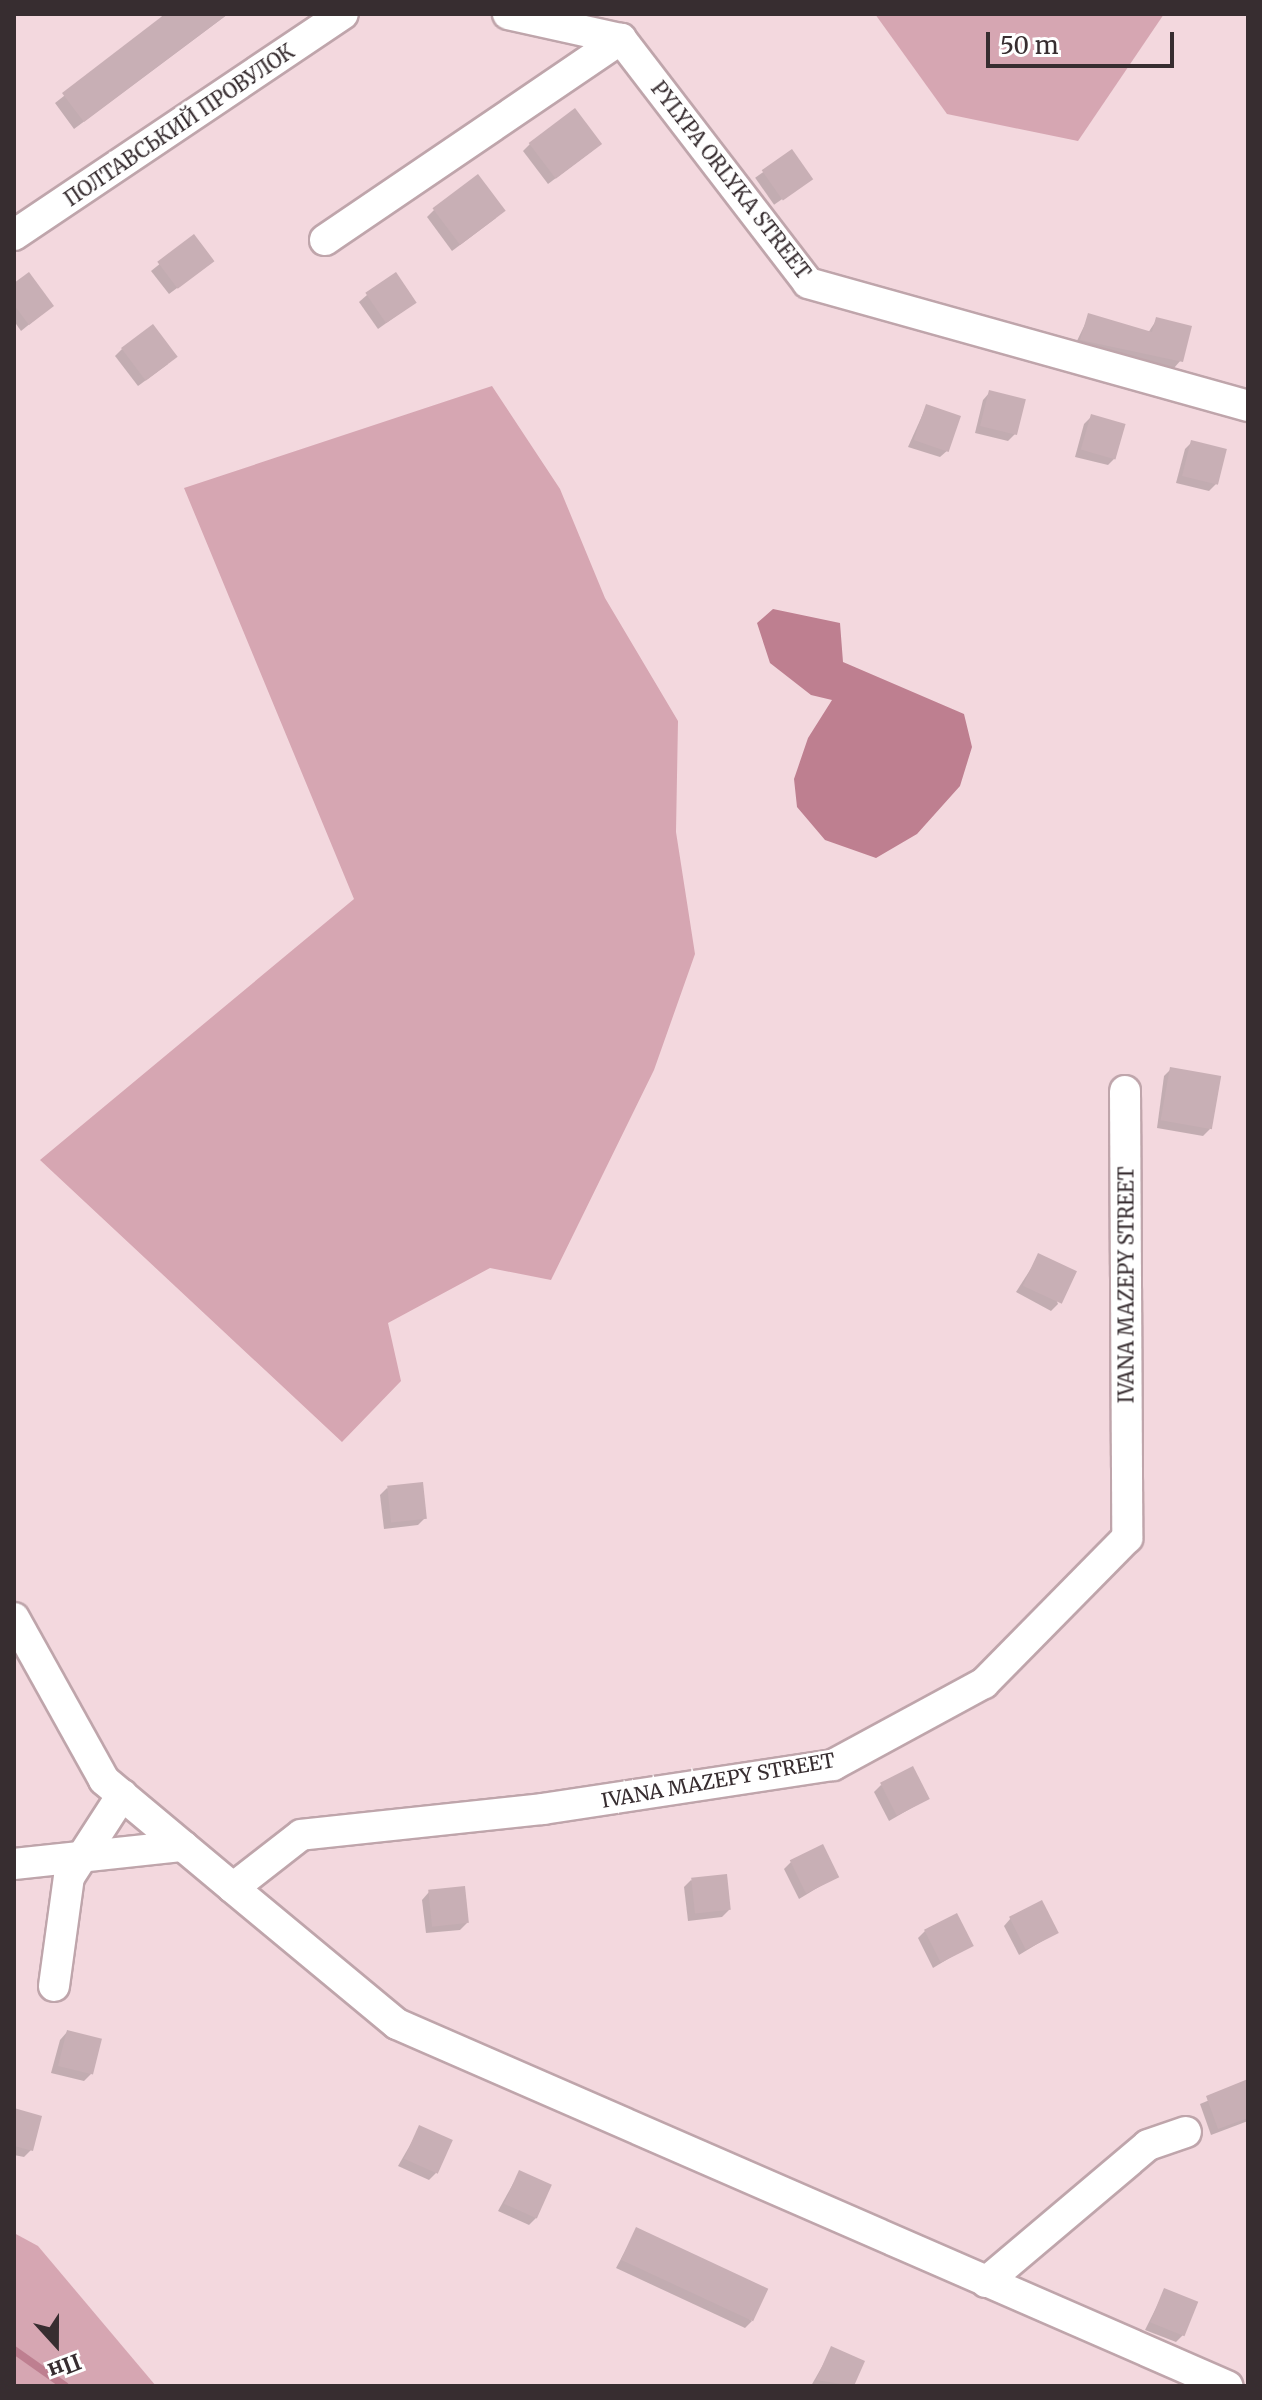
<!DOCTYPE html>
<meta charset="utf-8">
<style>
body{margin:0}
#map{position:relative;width:1262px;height:2400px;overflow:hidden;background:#f3d8de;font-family:Merriweather,serif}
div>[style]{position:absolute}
.green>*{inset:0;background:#d6a6b2}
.water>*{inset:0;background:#be7f90}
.shadow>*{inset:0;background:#0003;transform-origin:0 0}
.stream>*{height:8px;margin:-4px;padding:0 4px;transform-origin:4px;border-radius:4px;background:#be7f90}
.building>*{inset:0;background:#c8afb5;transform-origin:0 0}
.roads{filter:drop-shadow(2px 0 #bfa5ab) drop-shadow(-2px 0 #bfa5ab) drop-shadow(0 2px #bfa5ab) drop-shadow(0 -2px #bfa5ab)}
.minor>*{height:30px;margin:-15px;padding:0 15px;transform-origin:15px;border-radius:15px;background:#fff}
span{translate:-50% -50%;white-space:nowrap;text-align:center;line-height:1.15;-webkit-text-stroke:6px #fff;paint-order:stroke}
.street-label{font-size:20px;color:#372d30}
.frame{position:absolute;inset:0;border:16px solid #372d30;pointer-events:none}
.north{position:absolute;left:16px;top:2304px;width:80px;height:80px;-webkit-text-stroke:6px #fff;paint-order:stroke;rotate:159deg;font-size:22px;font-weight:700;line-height:32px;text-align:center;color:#372d30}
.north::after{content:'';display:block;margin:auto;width:28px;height:36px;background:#372d30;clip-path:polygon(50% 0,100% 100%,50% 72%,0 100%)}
.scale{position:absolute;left:986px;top:32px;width:188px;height:36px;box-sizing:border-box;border:4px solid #372d30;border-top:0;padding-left:10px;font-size:24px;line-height:28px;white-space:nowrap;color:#372d30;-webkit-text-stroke:6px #fff;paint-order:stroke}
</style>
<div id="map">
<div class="green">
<i style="clip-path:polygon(875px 14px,1164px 14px,1078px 141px,947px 114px)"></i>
<i style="clip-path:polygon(492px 386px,560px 489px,605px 598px,678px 721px,676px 832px,695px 954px,654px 1070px,551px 1280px,490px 1268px,388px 1323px,401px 1381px,342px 1442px,40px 1160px,354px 899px,184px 488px)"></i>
<i style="clip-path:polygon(14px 2233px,38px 2246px,156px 2386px,14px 2386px)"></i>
</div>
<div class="water">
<i style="clip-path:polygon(773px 609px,840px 623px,843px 662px,964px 714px,972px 747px,960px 786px,917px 834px,876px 858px,825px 840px,797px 807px,794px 779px,808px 738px,832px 700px,811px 695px,770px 663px,757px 623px)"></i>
</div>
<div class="shadow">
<i style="clip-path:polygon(160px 14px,228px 14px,74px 129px,55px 103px,163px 18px)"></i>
<i style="clip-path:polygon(530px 144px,592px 151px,548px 184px,523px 151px)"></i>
<i style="left:792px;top:152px;width:33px;height:45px;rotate:55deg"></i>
<i style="clip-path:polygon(434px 210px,496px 218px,452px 251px,427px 217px)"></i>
<i style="clip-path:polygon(193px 237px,204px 268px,169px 294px,151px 271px)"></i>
<i style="clip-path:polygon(14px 286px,52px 306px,21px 331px,14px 321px)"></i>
<i style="clip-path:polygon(367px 295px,414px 303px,378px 329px,359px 302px)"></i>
<i style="clip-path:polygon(1089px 316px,1148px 333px,1157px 319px,1181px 360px,1174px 368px,1074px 347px)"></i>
<i style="clip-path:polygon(122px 349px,168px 364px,138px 386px,115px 356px)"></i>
<i style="clip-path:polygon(990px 392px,1015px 434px,1008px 441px,975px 433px,983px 400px)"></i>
<i style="clip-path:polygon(926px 407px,948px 450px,940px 457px,908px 447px)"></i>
<i style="clip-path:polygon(1091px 417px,1115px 458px,1108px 465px,1075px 457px,1084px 424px)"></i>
<i style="clip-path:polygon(1192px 442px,1216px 484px,1209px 491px,1176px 483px,1185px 449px)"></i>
<i style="clip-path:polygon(1171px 1069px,1210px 1129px,1203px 1136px,1157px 1128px,1164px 1076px)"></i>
<i style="clip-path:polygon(1039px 1256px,1058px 1304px,1051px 1311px,1016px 1292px)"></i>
<i style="clip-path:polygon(387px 1488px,425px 1518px,418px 1525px,384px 1529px,380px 1495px)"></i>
<i style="clip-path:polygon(881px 1785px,927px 1799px,889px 1821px,874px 1792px)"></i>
<i style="clip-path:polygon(791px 1862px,837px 1876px,799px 1899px,784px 1869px)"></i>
<i style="clip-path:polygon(691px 1880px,729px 1910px,722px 1917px,688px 1921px,684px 1887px)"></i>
<i style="clip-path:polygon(429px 1892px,467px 1923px,460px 1930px,426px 1933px,422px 1900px)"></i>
<i style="clip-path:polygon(1011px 1918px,1057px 1932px,1019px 1955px,1004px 1926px)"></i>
<i style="clip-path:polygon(925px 1931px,971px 1945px,933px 1968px,918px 1938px)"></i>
<i style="clip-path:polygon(67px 2032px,91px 2074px,84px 2081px,51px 2073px,60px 2040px)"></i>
<i style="clip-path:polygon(1248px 2084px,1248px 2121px,1211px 2135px,1200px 2104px)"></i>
<i style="clip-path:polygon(14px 2110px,31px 2150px,24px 2157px,14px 2155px)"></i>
<i style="clip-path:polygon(420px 2128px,436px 2173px,429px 2180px,398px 2166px)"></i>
<i style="clip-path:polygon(519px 2173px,536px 2218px,529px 2225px,498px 2211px)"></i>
<i style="clip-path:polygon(637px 2229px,752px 2321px,745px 2328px,616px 2268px)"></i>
<i style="clip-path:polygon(1165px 2290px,1183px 2335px,1176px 2342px,1145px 2330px)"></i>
<i style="clip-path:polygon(832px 2349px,862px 2362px,851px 2386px,811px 2386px)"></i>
</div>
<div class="stream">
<i style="left:14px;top:2350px;width:62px;rotate:35.2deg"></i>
</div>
<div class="building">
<i style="clip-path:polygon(165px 14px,228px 14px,84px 122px,62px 93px)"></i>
<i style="left:575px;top:108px;width:45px;height:58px;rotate:53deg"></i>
<i style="left:792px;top:149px;width:37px;height:37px;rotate:55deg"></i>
<i style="left:478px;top:174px;width:46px;height:57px;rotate:53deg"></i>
<i style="left:194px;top:234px;width:34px;height:46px;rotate:53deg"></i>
<i style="clip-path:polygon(29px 272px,54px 306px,29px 325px,14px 305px,14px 283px)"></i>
<i style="left:396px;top:272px;width:37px;height:37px;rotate:56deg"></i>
<i style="clip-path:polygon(1088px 313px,1152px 332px,1156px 317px,1192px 326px,1183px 362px,1080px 340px)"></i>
<i style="left:153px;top:324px;width:41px;height:40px;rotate:53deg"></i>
<i style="left:989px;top:390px;width:38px;height:37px;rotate:14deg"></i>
<i style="left:926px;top:404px;width:37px;height:38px;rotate:19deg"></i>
<i style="left:1091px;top:414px;width:36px;height:37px;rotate:16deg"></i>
<i style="left:1191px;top:440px;width:37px;height:37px;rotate:14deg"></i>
<i style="left:1170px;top:1067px;width:52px;height:54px;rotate:10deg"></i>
<i style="left:1038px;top:1253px;width:43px;height:36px;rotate:25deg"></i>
<i style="left:423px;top:1482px;width:37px;height:36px;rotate:84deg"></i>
<i style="left:913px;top:1766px;width:37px;height:37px;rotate:63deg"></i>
<i style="left:823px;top:1844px;width:37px;height:37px;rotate:64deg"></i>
<i style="left:727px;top:1874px;width:36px;height:36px;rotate:84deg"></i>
<i style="left:465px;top:1886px;width:37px;height:37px;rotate:84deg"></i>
<i style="left:1042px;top:1900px;width:37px;height:37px;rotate:63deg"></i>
<i style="left:957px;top:1913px;width:37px;height:37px;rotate:63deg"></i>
<i style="left:67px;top:2030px;width:36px;height:37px;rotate:14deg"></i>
<i style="clip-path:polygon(1248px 2079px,1248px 2118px,1218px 2129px,1206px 2096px)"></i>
<i style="clip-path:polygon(14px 2108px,42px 2116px,33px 2151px,14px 2146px)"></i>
<i style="left:419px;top:2125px;width:37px;height:37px;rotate:24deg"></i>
<i style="left:519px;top:2170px;width:36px;height:37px;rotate:24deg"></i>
<i style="left:636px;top:2227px;width:146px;height:36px;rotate:25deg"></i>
<i style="left:1164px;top:2288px;width:37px;height:37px;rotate:22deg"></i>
<i style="clip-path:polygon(831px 2346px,865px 2361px,854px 2386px,816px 2380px)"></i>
</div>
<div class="roads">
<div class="minor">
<i style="left:508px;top:14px;width:116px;rotate:12.5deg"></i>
<i style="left:14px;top:235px;width:396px;rotate:-33.9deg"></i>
<i style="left:325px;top:240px;width:358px;rotate:-34.2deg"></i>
<i style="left:621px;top:39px;width:307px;rotate:52.5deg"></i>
<i style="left:808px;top:283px;width:457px;rotate:15.6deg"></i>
<i style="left:1125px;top:1091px;width:447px;rotate:89.7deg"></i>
<i style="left:1127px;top:1538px;width:204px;rotate:134.6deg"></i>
<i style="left:984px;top:1683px;width:172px;rotate:151.5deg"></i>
<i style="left:833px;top:1765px;width:293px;rotate:171.4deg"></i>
<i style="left:543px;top:1809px;width:243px;rotate:173.9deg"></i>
<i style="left:301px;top:1835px;width:86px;rotate:142.1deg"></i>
<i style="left:233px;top:1888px;width:213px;rotate:39.7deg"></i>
<i style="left:397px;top:2024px;width:906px;rotate:23.56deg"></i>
<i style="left:14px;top:1618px;width:185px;rotate:60.9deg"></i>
<i style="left:104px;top:1780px;width:168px;rotate:39.9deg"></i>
<i style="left:14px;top:1864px;width:170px;rotate:-6.1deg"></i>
<i style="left:54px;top:1986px;width:110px;rotate:-82.2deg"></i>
<i style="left:69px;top:1877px;width:98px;rotate:-57.1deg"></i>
<i style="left:986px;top:2282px;width:212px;rotate:-40.2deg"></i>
<i style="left:1148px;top:2145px;width:40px;rotate:-18.9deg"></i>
</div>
</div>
<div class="street-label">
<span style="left:179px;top:125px;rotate:-34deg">ПОЛТАВСЬКИЙ ПРОВУЛОК</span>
<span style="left:731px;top:180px;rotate:52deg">PYLYPA ORLYKA STREET</span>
<span style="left:1126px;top:1285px;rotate:-90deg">IVANA MAZEPY STREET</span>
<span style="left:718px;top:1780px;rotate:-10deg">IVANA MAZEPY STREET</span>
</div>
<div class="frame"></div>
<div class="north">Пн</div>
<div class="scale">50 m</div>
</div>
